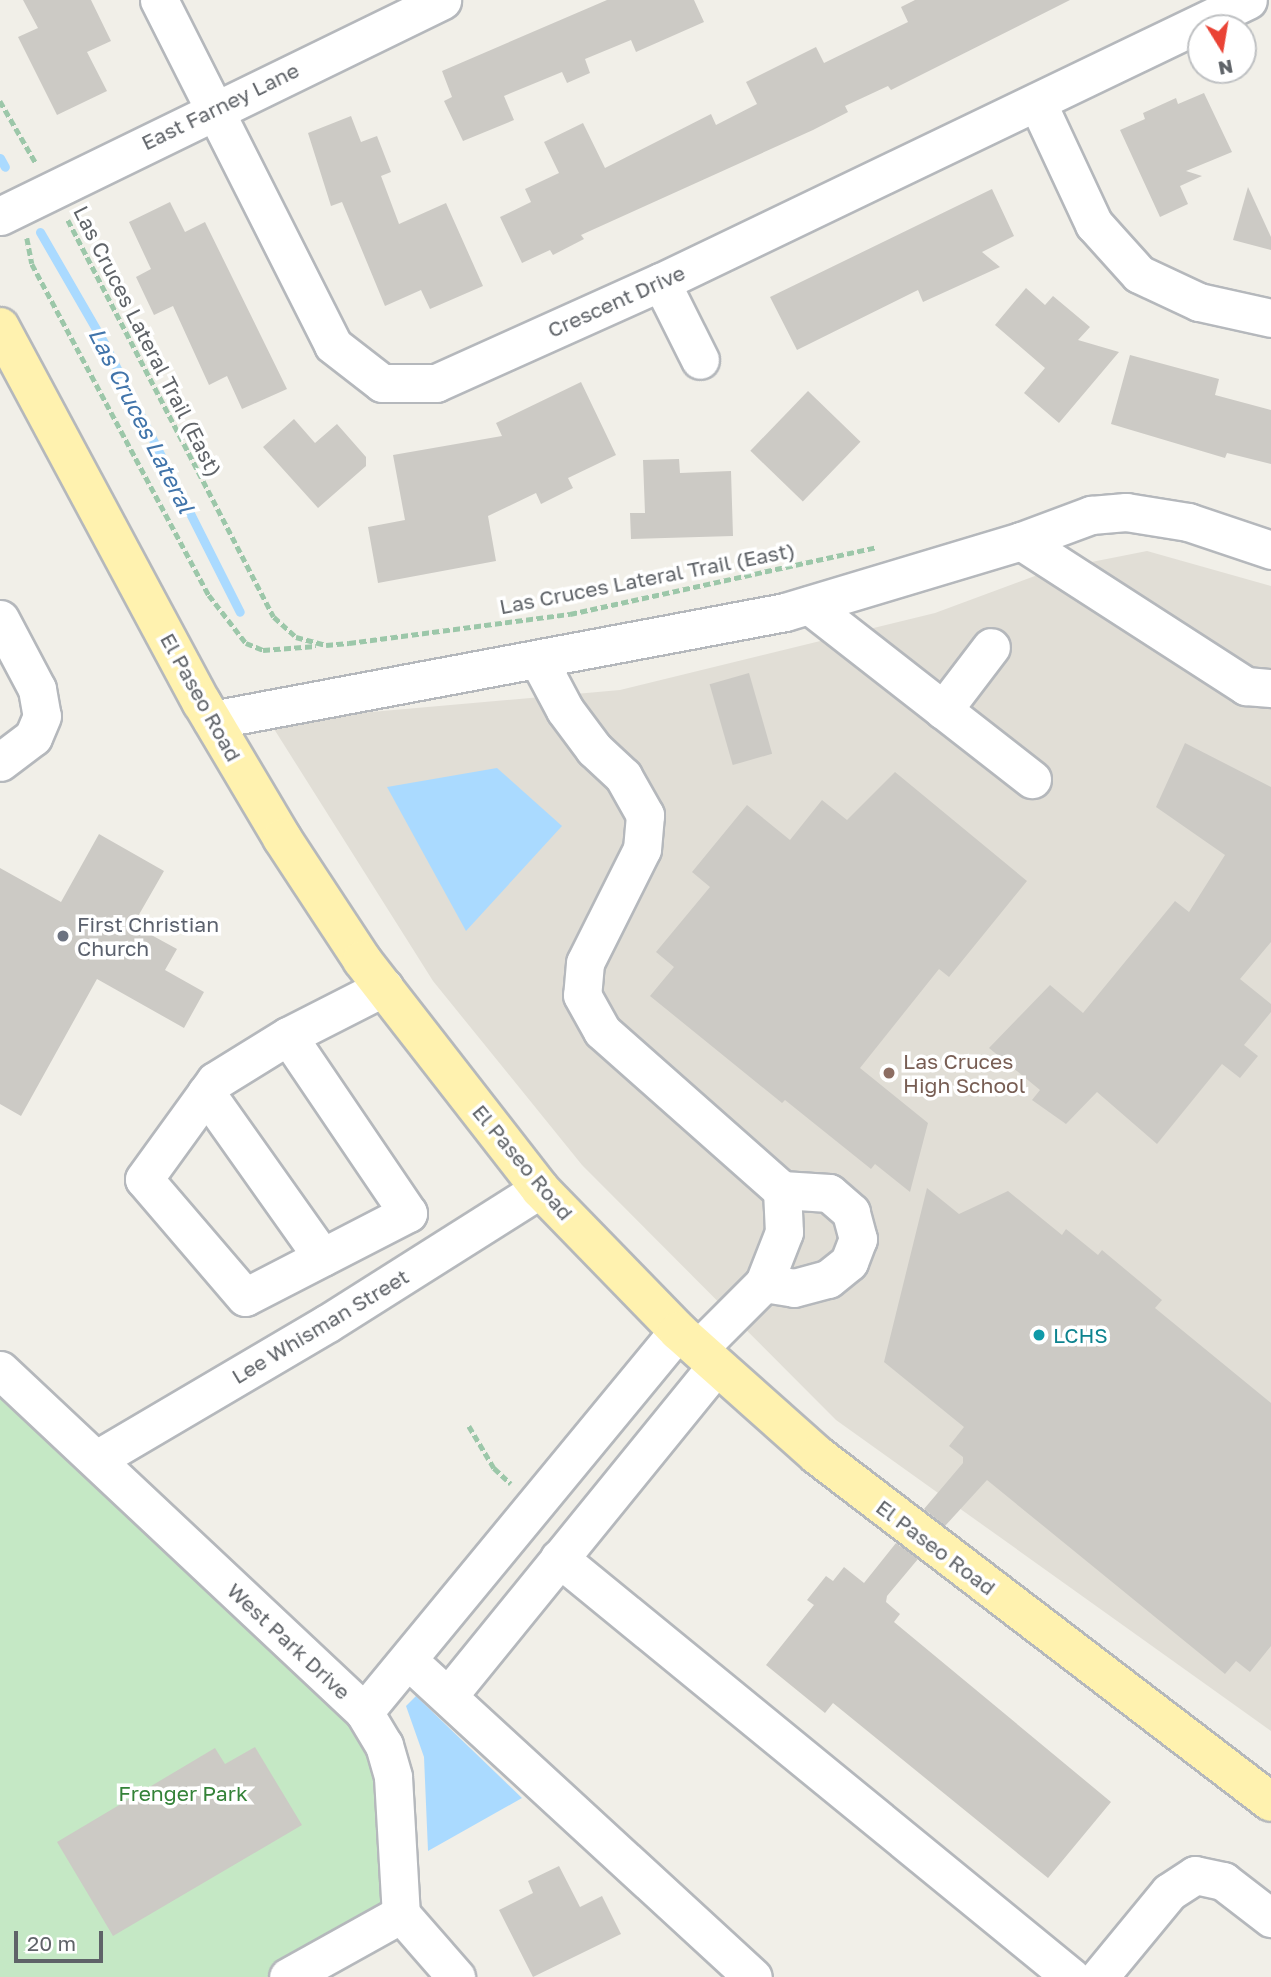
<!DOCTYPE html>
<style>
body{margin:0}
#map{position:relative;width:1271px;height:1977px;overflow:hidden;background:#f1efe8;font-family:"Golos Text",sans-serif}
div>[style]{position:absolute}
.education>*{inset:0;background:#e1ded6}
.green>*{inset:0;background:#c5e8c5}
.water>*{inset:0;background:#aadaff}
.stream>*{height:9px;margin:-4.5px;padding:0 4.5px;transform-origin:4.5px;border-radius:4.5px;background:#aadaff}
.building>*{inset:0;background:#cccac5;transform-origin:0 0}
.path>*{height:4.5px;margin-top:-2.25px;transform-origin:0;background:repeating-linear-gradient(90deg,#9cc7a9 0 7px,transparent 0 10.5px)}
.roads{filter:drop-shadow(2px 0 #b5b8bc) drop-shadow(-2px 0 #b5b8bc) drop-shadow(0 2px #b5b8bc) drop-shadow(0 -2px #b5b8bc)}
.minor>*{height:37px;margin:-18.5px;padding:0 18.5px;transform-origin:18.5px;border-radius:18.5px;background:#fff}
.major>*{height:38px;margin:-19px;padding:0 19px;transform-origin:19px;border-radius:19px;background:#fff2af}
.dots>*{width:19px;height:19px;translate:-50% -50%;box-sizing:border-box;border:4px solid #fff;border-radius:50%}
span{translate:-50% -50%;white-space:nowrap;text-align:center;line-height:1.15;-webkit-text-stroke:7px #fff;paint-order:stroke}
.street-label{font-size:21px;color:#5f6368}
.worship-label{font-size:21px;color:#5b616d}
.left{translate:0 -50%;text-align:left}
.education-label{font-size:21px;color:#785e54}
.culture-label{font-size:21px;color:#0d838f}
.park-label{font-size:21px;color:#348238}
.water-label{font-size:23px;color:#4174aa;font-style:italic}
.north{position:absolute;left:1187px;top:14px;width:70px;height:70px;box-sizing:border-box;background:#fff;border:2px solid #bfc1c3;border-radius:50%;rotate:169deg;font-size:19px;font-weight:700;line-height:28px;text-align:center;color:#5f6368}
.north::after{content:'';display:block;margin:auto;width:24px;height:32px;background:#ea4335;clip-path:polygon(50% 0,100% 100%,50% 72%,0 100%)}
.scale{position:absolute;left:14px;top:1931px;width:89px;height:32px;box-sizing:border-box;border:4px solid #5f6368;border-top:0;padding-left:9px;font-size:21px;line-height:24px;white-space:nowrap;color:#5f6368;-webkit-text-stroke:5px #fff;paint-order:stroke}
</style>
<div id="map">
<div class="education">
<i style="clip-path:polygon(1147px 551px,1271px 586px,1271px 1731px,836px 1420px,582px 1165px,433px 981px,269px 721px,620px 690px,935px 613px,1051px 570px)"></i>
</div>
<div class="green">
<i style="clip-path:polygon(0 1376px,364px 1712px,401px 1914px,288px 1977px,0 1977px)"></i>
</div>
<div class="water">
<i style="clip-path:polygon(497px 768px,562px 826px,466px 931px,387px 787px)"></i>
<i style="clip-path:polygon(416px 1696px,522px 1798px,428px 1851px,424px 1757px,406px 1706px)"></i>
</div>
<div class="stream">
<i style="left:0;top:158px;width:10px;rotate:61deg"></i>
<i style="left:40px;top:232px;width:128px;rotate:60deg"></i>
<i style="left:104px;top:343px;width:301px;rotate:63.2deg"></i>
</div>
<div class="building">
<i style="clip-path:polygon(23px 0,91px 0,111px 41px,87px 52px,107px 91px,57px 115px,18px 37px,38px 28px)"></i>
<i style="clip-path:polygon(607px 0,694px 0,704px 22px,636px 52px,631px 40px,585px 59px,590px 73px,567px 83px,562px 72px,504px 96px,514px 120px,463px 141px,444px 101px,452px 97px,442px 71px)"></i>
<i style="clip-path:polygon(915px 0,1070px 0,891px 90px,888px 86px,845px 106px,848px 112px,813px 130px,581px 235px,584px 239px,553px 255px,550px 250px,522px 263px,500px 217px,531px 202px,525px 189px,559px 173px,544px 142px,583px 123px,605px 168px,711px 114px,716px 125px,757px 104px,746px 82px,816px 47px,824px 63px,908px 22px,901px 7px)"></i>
<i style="clip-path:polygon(1204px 93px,1232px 152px,1186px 171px,1202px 176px,1180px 186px,1188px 204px,1160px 217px,1120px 130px,1145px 119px,1143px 113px,1176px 98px,1178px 104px)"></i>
<i style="clip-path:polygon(351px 116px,361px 142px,377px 136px,391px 172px,381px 176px,399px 224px,446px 203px,483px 286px,430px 309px,421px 290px,385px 306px,342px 202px,331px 206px,308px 133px)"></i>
<i style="clip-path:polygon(1248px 187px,1271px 237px,1271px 250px,1233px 240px)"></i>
<i style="clip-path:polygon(992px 189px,1014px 236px,982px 252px,1000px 267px,923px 302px,918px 290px,797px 350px,770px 297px)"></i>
<i style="clip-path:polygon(170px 202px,185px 232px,205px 222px,287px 389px,242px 409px,227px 376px,209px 385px,173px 306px,154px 315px,136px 277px,151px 269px,129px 222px)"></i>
<i style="clip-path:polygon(1026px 288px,1045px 305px,1053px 296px,1090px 327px,1078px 340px,1119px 352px,1059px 423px,1024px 393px,1045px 368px,995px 325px)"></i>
<i style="clip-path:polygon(1130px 355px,1219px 379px,1215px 395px,1271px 410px,1271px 464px,1227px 453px,1225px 458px,1111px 424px)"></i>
<i style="clip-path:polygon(581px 382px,616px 455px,568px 478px,573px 488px,541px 504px,536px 493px,488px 516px,496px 561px,378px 583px,368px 527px,405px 520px,393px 455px,502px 436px,496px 423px)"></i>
<i style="left:808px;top:391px;width:73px;height:83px;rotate:44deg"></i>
<i style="clip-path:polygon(294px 419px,315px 443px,337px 424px,366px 457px,366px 466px,318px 508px,263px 447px)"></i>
<i style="clip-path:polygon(679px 459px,680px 473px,731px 471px,733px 536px,631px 539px,630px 513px,645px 513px,643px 460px)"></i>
<i style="left:749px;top:673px;width:84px;height:41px;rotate:74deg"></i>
<i style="clip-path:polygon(1185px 743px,1271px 787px,1271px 942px,1240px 979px,1271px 1004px,1271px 1012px,1244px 1045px,1258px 1056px,1240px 1078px,1222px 1064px,1157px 1144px,1097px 1092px,1066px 1124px,1032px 1100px,1040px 1090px,989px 1048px,1050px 985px,1083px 1013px,1175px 901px,1189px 912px,1225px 855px,1156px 807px)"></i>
<i style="clip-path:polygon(895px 772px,1027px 881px,949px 977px,939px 969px,860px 1068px,928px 1123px,910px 1192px,875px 1164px,871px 1169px,785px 1100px,782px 1103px,650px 996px,674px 967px,656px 952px,710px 887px,692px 872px,747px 805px,790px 840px,822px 800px,847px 820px)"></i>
<i style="clip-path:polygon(99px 834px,164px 871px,133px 925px,177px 949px,165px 970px,204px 992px,184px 1028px,97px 979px,21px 1116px,0 1104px,0 868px,61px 902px)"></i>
<i style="clip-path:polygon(927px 1188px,959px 1214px,1008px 1191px,1062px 1235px,1066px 1229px,1098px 1255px,1102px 1250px,1162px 1300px,1155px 1308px,1271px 1403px,1271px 1646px,1250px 1672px,1236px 1661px,1225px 1674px,987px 1480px,945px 1526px,924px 1509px,963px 1463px,963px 1457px,949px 1446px,964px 1427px,884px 1362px)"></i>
<i style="clip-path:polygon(896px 1543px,918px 1559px,887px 1596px,886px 1602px,900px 1614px,894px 1622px,1111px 1802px,1048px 1878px,833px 1703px,825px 1713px,766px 1665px,814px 1605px,807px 1600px,826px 1576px,833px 1581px,844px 1567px,864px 1583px)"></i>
<i style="clip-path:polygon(255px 1747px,302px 1825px,113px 1936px,57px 1842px,215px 1748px,225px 1764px)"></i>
<i style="clip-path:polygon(559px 1866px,580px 1907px,602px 1896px,621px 1934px,533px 1977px,499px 1910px,533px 1893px,528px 1881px)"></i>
</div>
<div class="path">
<i style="left:0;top:101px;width:72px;rotate:59.9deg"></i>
<i style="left:68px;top:220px;width:447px;rotate:62.6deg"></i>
<i style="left:274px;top:617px;width:30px;rotate:42deg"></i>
<i style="left:296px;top:637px;width:31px;rotate:15deg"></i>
<i style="left:326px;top:645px;width:23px;rotate:-5deg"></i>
<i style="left:349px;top:643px;width:223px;rotate:-7.5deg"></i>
<i style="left:570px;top:614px;width:314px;rotate:-12.3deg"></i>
<i style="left:27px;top:238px;width:26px;rotate:79deg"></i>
<i style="left:32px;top:264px;width:375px;rotate:61.9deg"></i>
<i style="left:209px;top:595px;width:61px;rotate:52.4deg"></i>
<i style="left:246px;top:643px;width:18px;rotate:22deg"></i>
<i style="left:263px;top:650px;width:53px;rotate:-4.3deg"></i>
<i style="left:469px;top:1426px;width:49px;rotate:59.2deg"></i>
<i style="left:494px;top:1468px;width:23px;rotate:43deg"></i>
</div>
<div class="roads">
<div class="minor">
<i style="left:159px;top:0;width:386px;rotate:63.2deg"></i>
<i style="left:333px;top:345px;width:62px;rotate:37.8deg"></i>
<i style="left:382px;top:383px;width:54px"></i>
<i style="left:436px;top:383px;width:247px;rotate:-24.2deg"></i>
<i style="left:661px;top:282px;width:651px;rotate:-25.66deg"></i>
<i style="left:1037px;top:102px;width:135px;rotate:65deg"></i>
<i style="left:1094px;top:224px;width:67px;rotate:48deg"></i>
<i style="left:1139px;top:274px;width:66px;rotate:25deg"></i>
<i style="left:1199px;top:302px;width:74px;rotate:12.5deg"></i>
<i style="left:0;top:216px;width:492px;rotate:-26deg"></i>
<i style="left:661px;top:282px;width:87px;rotate:63.4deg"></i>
<i style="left:1021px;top:541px;width:268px;rotate:32.8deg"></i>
<i style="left:1246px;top:686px;width:25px;rotate:5deg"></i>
<i style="left:809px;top:605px;width:283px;rotate:38deg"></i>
<i style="left:0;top:619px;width:79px;rotate:62.1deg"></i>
<i style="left:37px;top:689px;width:27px;rotate:80deg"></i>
<i style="left:42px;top:716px;width:23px;rotate:113deg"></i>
<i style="left:33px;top:737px;width:41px;rotate:142.9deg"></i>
<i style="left:539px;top:661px;width:55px;rotate:62deg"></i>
<i style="left:565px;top:710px;width:49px;rotate:53.4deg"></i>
<i style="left:594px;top:749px;width:40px;rotate:43deg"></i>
<i style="left:623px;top:776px;width:45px;rotate:60.6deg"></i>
<i style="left:645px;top:815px;width:34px;rotate:95deg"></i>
<i style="left:642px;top:849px;width:127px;rotate:116.6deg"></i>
<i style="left:585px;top:963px;width:32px;rotate:95deg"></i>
<i style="left:582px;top:995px;width:41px;rotate:60.9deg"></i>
<i style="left:602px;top:1031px;width:240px;rotate:41.5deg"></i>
<i style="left:782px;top:1190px;width:42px;rotate:87.3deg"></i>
<i style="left:784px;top:1232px;width:55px;rotate:111.4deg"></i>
<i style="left:764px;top:1283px;width:93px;rotate:135deg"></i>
<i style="left:943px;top:710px;width:79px;rotate:-52.7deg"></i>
<i style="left:212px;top:720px;width:583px;rotate:-10.67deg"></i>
<i style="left:785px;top:612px;width:246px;rotate:-16.7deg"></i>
<i style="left:1021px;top:541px;width:75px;rotate:-20.4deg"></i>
<i style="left:1091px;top:515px;width:35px;rotate:-5deg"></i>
<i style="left:1126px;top:512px;width:63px;rotate:9.2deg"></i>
<i style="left:1188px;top:522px;width:88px;rotate:18.6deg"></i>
<i style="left:288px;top:1036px;width:214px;rotate:55.9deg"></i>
<i style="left:408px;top:1213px;width:183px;rotate:152.7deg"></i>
<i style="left:245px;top:1297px;width:155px;rotate:-130.6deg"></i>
<i style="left:144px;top:1179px;width:121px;rotate:-54.1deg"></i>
<i style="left:215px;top:1081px;width:86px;rotate:-31.7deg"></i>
<i style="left:288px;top:1036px;width:108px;rotate:-27deg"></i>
<i style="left:206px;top:1093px;width:201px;rotate:54.7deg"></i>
<i style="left:764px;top:1283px;width:30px;rotate:9deg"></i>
<i style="left:794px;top:1288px;width:35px;rotate:-15deg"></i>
<i style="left:828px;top:1279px;width:27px;rotate:-39deg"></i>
<i style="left:849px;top:1262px;width:25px;rotate:-69deg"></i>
<i style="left:858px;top:1239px;width:28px;rotate:-105deg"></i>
<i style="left:851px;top:1212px;width:29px;rotate:-139deg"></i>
<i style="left:829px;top:1193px;width:47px;rotate:-176.3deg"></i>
<i style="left:0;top:1370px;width:499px;rotate:43.2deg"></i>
<i style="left:364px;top:1712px;width:39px;rotate:59deg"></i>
<i style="left:384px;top:1745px;width:33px;rotate:74deg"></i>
<i style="left:393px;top:1777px;width:137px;rotate:86.7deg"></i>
<i style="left:401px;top:1914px;width:84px;rotate:48.9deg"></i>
<i style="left:97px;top:1459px;width:268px;rotate:-30.5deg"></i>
<i style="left:328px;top:1323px;width:251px;rotate:-32.3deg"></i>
<i style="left:559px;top:1558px;width:662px;rotate:39.3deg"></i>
<i style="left:409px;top:1661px;width:467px;rotate:42.6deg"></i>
<i style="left:448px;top:1696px;width:425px;rotate:-50.9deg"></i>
<i style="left:364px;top:1712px;width:494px;rotate:-50.5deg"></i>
<i style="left:288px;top:1977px;width:129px;rotate:-29.1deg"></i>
<i style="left:1099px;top:1977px;width:110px;rotate:-50.5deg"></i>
<i style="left:1169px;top:1892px;width:31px;rotate:-33deg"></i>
<i style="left:1195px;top:1875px;width:29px;rotate:12deg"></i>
<i style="left:1223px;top:1881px;width:61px;rotate:37.6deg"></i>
</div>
<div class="major">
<i style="left:0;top:327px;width:427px;rotate:61.8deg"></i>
<i style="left:202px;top:703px;width:157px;rotate:59.3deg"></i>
<i style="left:282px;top:838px;width:146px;rotate:56.7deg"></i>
<i style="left:362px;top:960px;width:290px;rotate:52.1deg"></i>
<i style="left:540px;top:1189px;width:198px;rotate:45.8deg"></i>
<i style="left:678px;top:1331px;width:186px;rotate:41.7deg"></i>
<i style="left:817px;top:1455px;width:571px;rotate:37.39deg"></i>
</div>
</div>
<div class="dots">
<i style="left:63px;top:936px;background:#6b7280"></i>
<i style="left:889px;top:1073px;background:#8d6e63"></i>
<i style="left:1039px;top:1335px;background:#0f9aa8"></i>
</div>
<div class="street-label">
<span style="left:220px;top:106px;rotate:-26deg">East Farney Lane</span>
<span style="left:616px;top:301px;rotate:-24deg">Crescent Drive</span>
<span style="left:148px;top:341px;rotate:63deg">Las Cruces Lateral Trail (East)</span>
<span style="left:647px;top:578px;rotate:-11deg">Las Cruces Lateral Trail (East)</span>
<span style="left:201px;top:697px;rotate:61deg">El Paseo Road</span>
<span style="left:523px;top:1162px;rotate:50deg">El Paseo Road</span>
<span style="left:320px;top:1326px;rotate:-31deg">Lee Whisman Street</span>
<span style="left:936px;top:1547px;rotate:37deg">El Paseo Road</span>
<span style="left:289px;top:1641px;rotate:43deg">West Park Drive</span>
</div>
<div class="worship-label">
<span class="left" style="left:77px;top:936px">First Christian<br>Church</span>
</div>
<div class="education-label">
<span class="left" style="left:903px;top:1073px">Las Cruces<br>High School</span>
</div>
<div class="culture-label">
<span class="left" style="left:1053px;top:1335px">LCHS</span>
</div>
<div class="park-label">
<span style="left:183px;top:1793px">Frenger Park</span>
</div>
<div class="water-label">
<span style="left:142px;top:420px;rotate:63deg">Las Cruces Lateral</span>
</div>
<div class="north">N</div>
<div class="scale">20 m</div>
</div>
